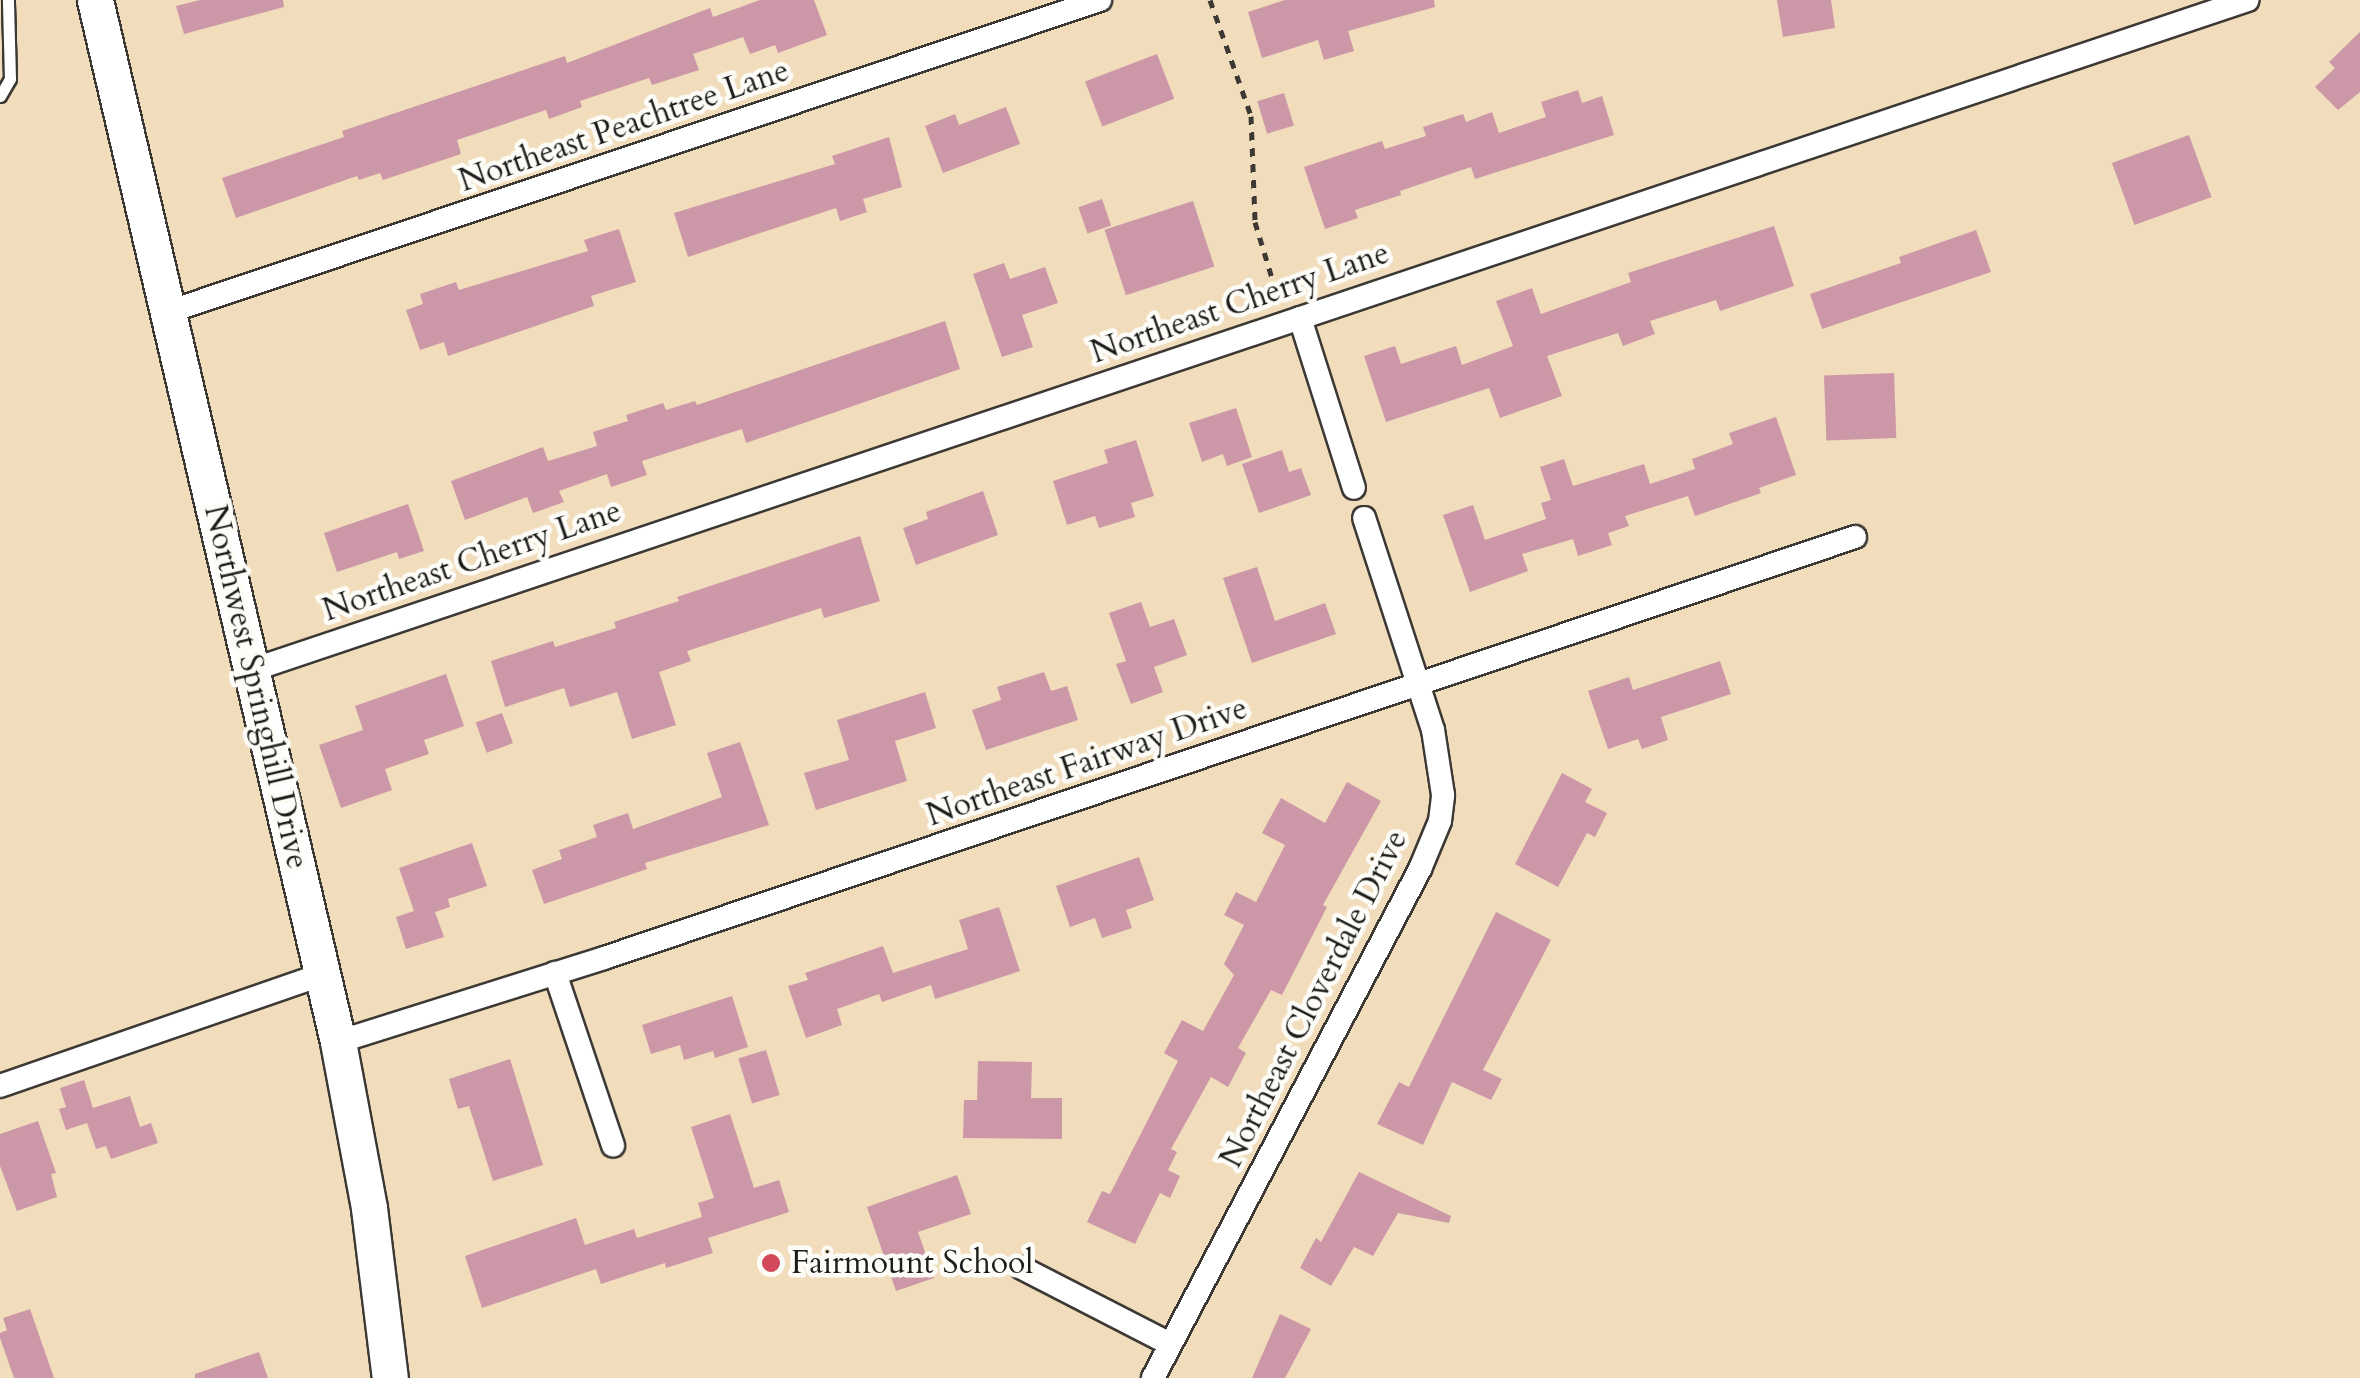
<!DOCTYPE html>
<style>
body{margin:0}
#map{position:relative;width:2360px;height:1378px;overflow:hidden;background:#f1dcbb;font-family:Cardo,serif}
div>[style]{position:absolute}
.building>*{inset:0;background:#cc98a8;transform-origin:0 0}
.path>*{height:5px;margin-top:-2.5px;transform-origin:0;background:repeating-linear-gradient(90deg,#3c3934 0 8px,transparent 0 16px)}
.roads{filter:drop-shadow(2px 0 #3c3934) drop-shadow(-2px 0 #3c3934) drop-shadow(0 2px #3c3934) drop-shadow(0 -2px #3c3934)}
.lane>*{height:11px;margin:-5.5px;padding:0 5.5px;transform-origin:5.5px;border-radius:5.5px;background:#fff}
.street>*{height:22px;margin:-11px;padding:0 11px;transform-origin:11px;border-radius:11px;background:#fff}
.primary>*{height:35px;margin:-17.5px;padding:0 17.5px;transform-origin:17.5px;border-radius:17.5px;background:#fff}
.dots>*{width:28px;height:28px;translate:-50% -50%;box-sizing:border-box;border:5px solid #fdfcf7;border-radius:50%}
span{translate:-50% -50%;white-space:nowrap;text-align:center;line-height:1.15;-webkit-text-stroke:9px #fdfcf7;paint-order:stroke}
.street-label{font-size:32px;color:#1c1c1c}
.poi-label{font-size:32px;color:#1c1c1c}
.left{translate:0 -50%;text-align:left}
</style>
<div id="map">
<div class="building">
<i style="clip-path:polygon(200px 0,283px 0,284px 7px,184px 34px,176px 6px)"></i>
<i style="clip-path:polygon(760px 0,814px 0,827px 35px,778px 53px,775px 45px,750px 54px,743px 37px,693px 54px,699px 70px,652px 85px,649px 78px,580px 101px,582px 107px,549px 119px,546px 110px,457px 140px,461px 154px,383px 180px,380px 173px,359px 180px,357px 176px,236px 218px,222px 178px,344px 137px,342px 131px,565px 56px,567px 63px,710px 8px,713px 17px)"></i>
<i style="clip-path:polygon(1285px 0,1434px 0,1435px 7px,1348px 31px,1354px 51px,1324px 60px,1318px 40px,1262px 58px,1248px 12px)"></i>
<i style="clip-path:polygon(1777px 0,1831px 0,1835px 28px,1783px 37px)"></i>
<i style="clip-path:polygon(2360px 32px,2360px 92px,2338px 110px,2315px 87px,2335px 68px,2329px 62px)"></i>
<i style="left:1157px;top:54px;width:48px;height:77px;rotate:69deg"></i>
<i style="clip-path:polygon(1578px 90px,1582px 103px,1602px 96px,1614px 135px,1475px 179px,1471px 167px,1400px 191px,1401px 195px,1355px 210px,1358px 218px,1325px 229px,1304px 167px,1382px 141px,1385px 149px,1426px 136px,1423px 127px,1463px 114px,1466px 122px,1492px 112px,1499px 133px,1546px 117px,1541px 102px)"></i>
<i style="left:1284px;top:93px;width:34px;height:28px;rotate:73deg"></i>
<i style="clip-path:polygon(1006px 107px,1020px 144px,943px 173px,925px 126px,955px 114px,959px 125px)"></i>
<i style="left:2189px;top:135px;width:66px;height:82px;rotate:70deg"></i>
<i style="clip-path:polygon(889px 137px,902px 187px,863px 199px,867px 212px,840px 221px,836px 208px,688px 257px,674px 213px,835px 164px,832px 156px)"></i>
<i style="left:1102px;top:199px;width:28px;height:25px;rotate:71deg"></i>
<i style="left:1193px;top:201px;width:69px;height:93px;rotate:72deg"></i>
<i style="clip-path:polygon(1774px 226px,1794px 286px,1720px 311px,1716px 300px,1650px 321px,1655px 334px,1623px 346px,1618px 333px,1547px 356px,1562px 396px,1500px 418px,1489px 388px,1386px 422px,1364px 356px,1395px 346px,1401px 364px,1456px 346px,1462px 365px,1513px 346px,1496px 301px,1532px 288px,1541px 314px,1631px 282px,1628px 273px)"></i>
<i style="clip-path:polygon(619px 229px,636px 282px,591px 296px,594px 306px,448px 356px,444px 342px,420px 350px,406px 310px,423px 304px,420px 294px,456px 282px,459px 290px,588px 251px,584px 240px)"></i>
<i style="clip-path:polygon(1976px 230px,1991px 272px,1822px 329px,1810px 294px,1901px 263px,1899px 257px)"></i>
<i style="clip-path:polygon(1004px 263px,1010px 279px,1045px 267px,1058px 303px,1022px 315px,1033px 347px,1002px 357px,973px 274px)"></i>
<i style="clip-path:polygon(945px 321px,960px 369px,746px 443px,742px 429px,642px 461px,647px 475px,611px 487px,607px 474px,559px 491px,564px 502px,533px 513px,527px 497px,465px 520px,451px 481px,543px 447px,548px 461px,597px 446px,593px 432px,628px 421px,626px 415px,663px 403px,666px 410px,695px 401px,697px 405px)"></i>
<i style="left:1894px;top:373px;width:65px;height:70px;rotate:88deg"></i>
<i style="clip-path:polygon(1236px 408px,1252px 457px,1227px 466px,1223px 454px,1202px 462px,1189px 423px)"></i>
<i style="clip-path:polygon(1776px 417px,1796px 475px,1759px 488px,1761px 493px,1695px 516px,1688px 496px,1625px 516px,1629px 526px,1608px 533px,1612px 545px,1578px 556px,1573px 539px,1522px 554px,1528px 571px,1470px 592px,1443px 515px,1473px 505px,1485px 540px,1546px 519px,1541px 503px,1551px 500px,1540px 467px,1564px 459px,1573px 486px,1644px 464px,1650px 484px,1695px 469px,1692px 459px,1733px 444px,1729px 433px)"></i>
<i style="clip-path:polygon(1136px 440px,1154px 496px,1131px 503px,1135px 517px,1099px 528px,1095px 516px,1067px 525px,1053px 481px,1108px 463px,1104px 450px)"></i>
<i style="clip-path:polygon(1282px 450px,1289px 472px,1301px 468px,1311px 495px,1259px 513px,1242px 464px)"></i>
<i style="clip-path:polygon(983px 491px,998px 535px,916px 565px,903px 528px,928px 519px,926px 512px)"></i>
<i style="clip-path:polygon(408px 504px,424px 551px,399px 559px,397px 552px,337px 572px,324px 533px)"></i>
<i style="clip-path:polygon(860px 536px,880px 601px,824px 618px,821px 608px,687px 651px,691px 661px,659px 672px,676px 725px,632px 739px,617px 692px,570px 707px,564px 688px,505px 707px,491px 661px,553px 641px,555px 647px,616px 628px,614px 622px,679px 601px,677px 597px)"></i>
<i style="clip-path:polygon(1257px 567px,1275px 621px,1325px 603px,1336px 634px,1252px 663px,1223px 578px)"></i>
<i style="clip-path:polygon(1141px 602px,1150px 627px,1174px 619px,1187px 655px,1154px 667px,1163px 692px,1131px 704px,1116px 664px,1126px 661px,1109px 613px)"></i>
<i style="clip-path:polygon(1720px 661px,1731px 694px,1661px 717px,1668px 740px,1642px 749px,1638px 739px,1608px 749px,1588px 691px,1629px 677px,1633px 690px)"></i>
<i style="clip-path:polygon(1044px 672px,1051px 691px,1067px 686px,1078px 720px,986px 750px,972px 710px,1001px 700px,997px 687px)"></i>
<i style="clip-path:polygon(446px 674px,464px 726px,424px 740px,429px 754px,385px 769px,392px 790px,341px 808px,319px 745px,363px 730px,355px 706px)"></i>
<i style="clip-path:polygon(925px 692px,936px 728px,895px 741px,907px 781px,816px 810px,804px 773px,849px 760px,837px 720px)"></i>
<i style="left:502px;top:713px;width:32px;height:28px;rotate:70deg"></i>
<i style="clip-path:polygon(740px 742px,769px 825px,645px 863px,647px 869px,544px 904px,532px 870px,562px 859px,559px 850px,597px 837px,593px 825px,628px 813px,633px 829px,722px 797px,707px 753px)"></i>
<i style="clip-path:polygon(1562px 773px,1592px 789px,1585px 802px,1607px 813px,1595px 837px,1587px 833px,1558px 887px,1515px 864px)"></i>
<i style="clip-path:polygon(1347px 782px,1381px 801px,1323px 905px,1327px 907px,1282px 995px,1271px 990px,1238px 1048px,1246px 1053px,1228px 1087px,1211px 1077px,1171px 1149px,1177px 1152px,1168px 1170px,1180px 1176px,1170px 1198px,1160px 1193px,1135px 1244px,1087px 1222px,1102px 1191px,1110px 1194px,1178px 1061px,1164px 1053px,1182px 1020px,1203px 1031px,1234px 975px,1224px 964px,1244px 925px,1224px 915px,1236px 892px,1256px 902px,1285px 845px,1262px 833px,1281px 798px,1325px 823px)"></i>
<i style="clip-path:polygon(472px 843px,487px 886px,448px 899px,450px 907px,435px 912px,444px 937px,406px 949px,396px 917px,414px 911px,399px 868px)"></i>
<i style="clip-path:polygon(1139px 857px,1154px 900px,1126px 910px,1132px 928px,1102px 938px,1095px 918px,1070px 927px,1056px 886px)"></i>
<i style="clip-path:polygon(999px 907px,1020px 971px,935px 999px,931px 985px,882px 1002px,879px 994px,837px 1009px,842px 1025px,806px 1038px,788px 986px,808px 980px,805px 973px,883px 946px,893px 973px,968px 949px,959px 920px)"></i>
<i style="clip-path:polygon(1496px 912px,1551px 940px,1483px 1070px,1502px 1079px,1491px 1100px,1452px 1082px,1423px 1145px,1377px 1124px,1399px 1082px,1409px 1087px)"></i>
<i style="clip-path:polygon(732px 996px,748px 1047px,715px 1058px,713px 1051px,684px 1060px,680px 1045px,651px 1054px,642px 1025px)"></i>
<i style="left:766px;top:1050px;width:47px;height:29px;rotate:73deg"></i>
<i style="clip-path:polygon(510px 1059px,543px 1165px,493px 1181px,469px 1106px,458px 1109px,449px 1079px)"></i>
<i style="clip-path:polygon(978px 1061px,1032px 1062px,1031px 1098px,1062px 1098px,1062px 1139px,963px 1138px,964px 1100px,977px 1100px)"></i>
<i style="clip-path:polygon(84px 1080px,93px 1108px,130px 1096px,140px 1127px,151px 1123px,158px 1143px,111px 1159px,106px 1146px,96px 1149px,87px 1123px,66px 1130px,59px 1109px,66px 1107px,60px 1088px)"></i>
<i style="clip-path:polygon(730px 1114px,754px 1188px,779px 1180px,789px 1212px,708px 1238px,713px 1253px,666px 1268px,665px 1263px,601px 1284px,596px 1269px,482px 1308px,465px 1256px,576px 1218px,585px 1245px,634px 1229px,637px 1238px,702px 1217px,698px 1203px,714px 1198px,691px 1127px)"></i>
<i style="clip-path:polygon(38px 1121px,56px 1173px,51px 1174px,57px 1197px,17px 1211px,0 1166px,0 1134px)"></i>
<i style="clip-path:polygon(1359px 1172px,1451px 1216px,1449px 1223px,1398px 1213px,1373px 1256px,1354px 1247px,1331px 1286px,1300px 1268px,1316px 1238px,1321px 1242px)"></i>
<i style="clip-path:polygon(957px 1175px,971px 1214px,918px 1232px,934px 1278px,896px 1291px,867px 1207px)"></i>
<i style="clip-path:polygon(30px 1309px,54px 1378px,14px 1378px,0 1338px,0 1333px,7px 1330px,3px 1318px)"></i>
<i style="clip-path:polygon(1280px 1314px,1311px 1329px,1285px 1378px,1252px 1378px)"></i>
<i style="clip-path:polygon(259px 1352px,268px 1378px,195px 1378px,195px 1374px)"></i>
</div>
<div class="path">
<i style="left:1210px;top:0;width:123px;rotate:70.5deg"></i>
<i style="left:1251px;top:116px;width:106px;rotate:87.8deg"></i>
<i style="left:1255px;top:222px;width:83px;rotate:73.1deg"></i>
</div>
<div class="roads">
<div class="lane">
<i style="left:0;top:96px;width:20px;rotate:-60deg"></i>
<i style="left:10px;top:79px;width:79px;rotate:-91.5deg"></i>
</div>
<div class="street">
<i style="left:168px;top:312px;width:983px;rotate:-18.51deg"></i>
<i style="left:1300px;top:318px;width:178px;rotate:72.4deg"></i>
<i style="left:252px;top:670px;width:2105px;rotate:-18.56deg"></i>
<i style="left:555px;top:973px;width:182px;rotate:71.4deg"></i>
<i style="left:338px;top:1042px;width:279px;rotate:-17.5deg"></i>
<i style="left:604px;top:958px;width:1320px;rotate:-18.6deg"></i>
<i style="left:0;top:1086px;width:342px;rotate:-19.1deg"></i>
<i style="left:1022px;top:1268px;width:166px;rotate:27.2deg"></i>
<i style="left:1153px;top:1378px;width:575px;rotate:-62.32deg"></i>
<i style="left:1420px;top:869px;width:52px;rotate:-67.4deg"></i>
<i style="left:1440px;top:821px;width:26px;rotate:-83deg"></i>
<i style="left:1443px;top:795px;width:66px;rotate:-98.7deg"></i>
<i style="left:1433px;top:730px;width:223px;rotate:-108deg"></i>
</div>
<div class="primary">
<i style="left:95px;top:0;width:1070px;rotate:76.87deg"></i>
<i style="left:338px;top:1042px;width:169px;rotate:79.4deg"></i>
<i style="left:369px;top:1208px;width:171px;rotate:83deg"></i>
</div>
</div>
<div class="dots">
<i style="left:771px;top:1263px;background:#d1495b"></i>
</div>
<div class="street-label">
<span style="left:624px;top:126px;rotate:-19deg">Northeast Peachtree Lane</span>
<span style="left:1240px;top:303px;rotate:-19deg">Northeast Cherry Lane</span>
<span style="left:472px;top:561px;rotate:-19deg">Northeast Cherry Lane</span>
<span style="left:256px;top:687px;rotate:77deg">Northwest Springhill Drive</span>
<span style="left:1087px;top:762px;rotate:-19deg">Northeast Fairway Drive</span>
<span style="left:1314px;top:999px;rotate:-63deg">Northeast Cloverdale Drive</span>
</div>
<div class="poi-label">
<span class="left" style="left:791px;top:1263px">Fairmount School</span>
</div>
</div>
